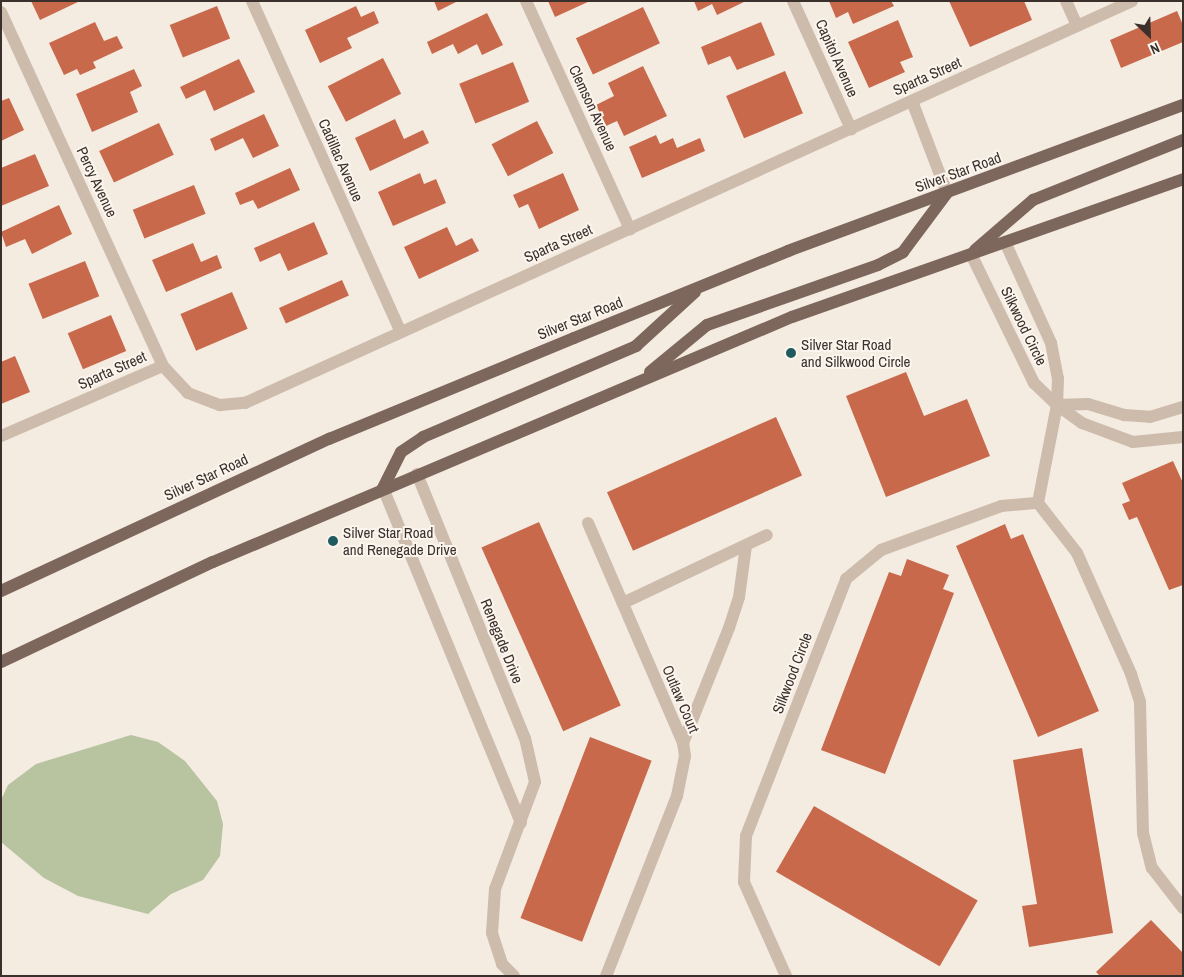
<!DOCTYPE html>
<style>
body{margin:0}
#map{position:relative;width:1184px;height:977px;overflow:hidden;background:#f4ebe1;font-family:"Archivo Narrow",sans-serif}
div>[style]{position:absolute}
.green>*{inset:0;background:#b8c4a0}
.building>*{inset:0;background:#c8694b;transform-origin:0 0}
.minor>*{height:12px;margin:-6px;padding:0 6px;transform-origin:6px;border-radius:6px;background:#cdbbac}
.major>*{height:12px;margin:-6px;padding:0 6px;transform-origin:6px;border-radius:6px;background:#7d675c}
.dots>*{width:14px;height:14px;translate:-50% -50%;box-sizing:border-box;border:2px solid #fbf5ee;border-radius:50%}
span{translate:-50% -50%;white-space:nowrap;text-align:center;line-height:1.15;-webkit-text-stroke:4px #fbf5ee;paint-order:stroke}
.street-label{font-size:15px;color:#3b302b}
.poi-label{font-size:15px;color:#3b302b}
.left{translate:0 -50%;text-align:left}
.frame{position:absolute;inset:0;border:2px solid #3b302b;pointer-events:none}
.north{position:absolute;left:1124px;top:10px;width:50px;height:50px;-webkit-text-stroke:4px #fbf5ee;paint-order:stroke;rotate:156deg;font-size:14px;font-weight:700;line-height:20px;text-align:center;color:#3b302b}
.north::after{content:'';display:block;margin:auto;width:18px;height:22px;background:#3b302b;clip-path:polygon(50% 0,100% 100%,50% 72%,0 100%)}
</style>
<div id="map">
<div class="green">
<i style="clip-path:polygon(131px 735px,158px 742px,185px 761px,217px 801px,223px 824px,220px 856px,203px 880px,171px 894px,148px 914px,78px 896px,44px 878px,1px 842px,1px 800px,8px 785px,36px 764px)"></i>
</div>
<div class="building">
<i style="clip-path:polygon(31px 1px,80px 1px,40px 20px)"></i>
<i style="clip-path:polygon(434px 1px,458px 1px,438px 11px)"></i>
<i style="clip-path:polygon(548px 1px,590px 1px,555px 17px)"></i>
<i style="clip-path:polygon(694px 1px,746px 1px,717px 15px,712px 4px,698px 11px)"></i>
<i style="clip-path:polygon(829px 1px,891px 1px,894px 6px,853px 24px,848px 12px,836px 18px)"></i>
<i style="clip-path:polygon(949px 1px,1024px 1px,1032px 20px,970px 47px)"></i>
<i style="left:217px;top:6px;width:35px;height:51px;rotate:68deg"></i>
<i style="clip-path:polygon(356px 6px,361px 17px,374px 11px,379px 23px,347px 38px,352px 48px,320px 63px,305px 30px)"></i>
<i style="left:643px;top:7px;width:40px;height:74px;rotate:65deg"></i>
<i style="clip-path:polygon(1177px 11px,1183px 25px,1183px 42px,1121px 68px,1110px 40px)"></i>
<i style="clip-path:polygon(487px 13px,503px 45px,482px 55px,477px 44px,458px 54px,453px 44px,432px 54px,427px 42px)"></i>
<i style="clip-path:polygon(898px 20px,913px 57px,900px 62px,905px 72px,869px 88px,848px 42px)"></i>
<i style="clip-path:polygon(95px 22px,104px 41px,117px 36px,123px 48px,93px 62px,96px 68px,80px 75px,77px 69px,64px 75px,49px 43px)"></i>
<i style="clip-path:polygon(761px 22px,775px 55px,737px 70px,730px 56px,708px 65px,701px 47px)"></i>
<i style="left:383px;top:58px;width:40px;height:62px;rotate:63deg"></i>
<i style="clip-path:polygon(239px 59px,255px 92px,214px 111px,205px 90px,186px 99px,180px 87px)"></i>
<i style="left:513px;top:62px;width:43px;height:58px;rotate:68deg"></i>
<i style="clip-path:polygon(643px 66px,667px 116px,624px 136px,617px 121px,606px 126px,596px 105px,614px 96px,608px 83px)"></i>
<i style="clip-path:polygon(134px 69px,142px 86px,130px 92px,138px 112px,92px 132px,76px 94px)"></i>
<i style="left:785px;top:71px;width:46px;height:64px;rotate:67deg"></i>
<i style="clip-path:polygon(9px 98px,24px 130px,1px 141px,1px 101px)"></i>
<i style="clip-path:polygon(264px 114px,279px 146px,253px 158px,243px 138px,215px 151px,210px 139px)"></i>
<i style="clip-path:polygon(395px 119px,404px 139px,423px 130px,429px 143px,370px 171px,355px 138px)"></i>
<i style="left:537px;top:121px;width:36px;height:51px;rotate:63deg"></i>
<i style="left:159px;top:123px;width:35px;height:66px;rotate:65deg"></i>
<i style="clip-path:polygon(656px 135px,660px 144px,673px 138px,677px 148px,700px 138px,705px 151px,642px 178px,629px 147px)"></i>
<i style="clip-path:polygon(35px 154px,49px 186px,1px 206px,1px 168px)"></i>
<i style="clip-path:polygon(290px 168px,300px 190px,258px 209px,253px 200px,240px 205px,235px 193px)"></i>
<i style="clip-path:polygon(420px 173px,424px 184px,436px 179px,446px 203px,393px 226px,378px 192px)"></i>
<i style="clip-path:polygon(563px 173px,579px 210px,539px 229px,528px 204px,519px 208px,513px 195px)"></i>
<i style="left:194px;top:185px;width:31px;height:66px;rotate:68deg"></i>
<i style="clip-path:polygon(59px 205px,72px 234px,32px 254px,25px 239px,6px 247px,1px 232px)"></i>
<i style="clip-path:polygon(314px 222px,328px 254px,288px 271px,280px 253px,260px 262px,254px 248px)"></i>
<i style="clip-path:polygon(447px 227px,456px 246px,472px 238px,479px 251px,419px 279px,404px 247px)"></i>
<i style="clip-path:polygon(193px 243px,201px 262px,217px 255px,222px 268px,166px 292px,152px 260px)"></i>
<i style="left:85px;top:261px;width:38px;height:61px;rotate:68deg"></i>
<i style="left:342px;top:280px;width:17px;height:69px;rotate:66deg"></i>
<i style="left:232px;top:292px;width:40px;height:56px;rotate:67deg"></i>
<i style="left:111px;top:315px;width:39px;height:47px;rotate:67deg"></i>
<i style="clip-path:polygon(15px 356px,30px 392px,1px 404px,1px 362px)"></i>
<i style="clip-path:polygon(906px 372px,924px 416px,967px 399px,990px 456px,886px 497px,846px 396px)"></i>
<i style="left:776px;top:417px;width:64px;height:185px;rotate:66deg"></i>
<i style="clip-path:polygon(1173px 461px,1183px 483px,1183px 585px,1169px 590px,1137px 517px,1129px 520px,1122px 504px,1130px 501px,1122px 483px)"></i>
<i style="left:539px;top:522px;width:201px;height:63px;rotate:66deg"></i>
<i style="clip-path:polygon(1005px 524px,1011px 539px,1023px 534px,1099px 711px,1038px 737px,956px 546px)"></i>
<i style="clip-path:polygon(907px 559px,949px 575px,943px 589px,954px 593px,885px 774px,821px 750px,889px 572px,901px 576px)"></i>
<i style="left:590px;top:737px;width:66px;height:194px;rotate:21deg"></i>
<i style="clip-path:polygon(1082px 748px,1113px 933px,1029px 947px,1022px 906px,1037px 904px,1013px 760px)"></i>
<i style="left:814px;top:806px;width:189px;height:76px;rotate:30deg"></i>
<i style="clip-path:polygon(1151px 920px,1183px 953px,1183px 976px,1100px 976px,1096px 972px)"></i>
</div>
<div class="minor">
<i style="left:252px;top:1px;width:363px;rotate:65.8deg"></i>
<i style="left:526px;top:1px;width:251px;rotate:65.5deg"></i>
<i style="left:793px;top:1px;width:141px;rotate:65.6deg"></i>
<i style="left:1066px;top:1px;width:27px;rotate:66deg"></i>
<i style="left:1px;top:12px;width:389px;rotate:65.4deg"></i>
<i style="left:912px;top:101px;width:98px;rotate:69.2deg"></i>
<i style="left:1005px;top:242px;width:111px;rotate:65.5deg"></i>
<i style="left:1051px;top:343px;width:36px;rotate:79deg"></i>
<i style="left:1058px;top:378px;width:27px;rotate:92deg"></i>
<i style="left:1057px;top:405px;width:100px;rotate:101deg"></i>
<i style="left:971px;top:254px;width:144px;rotate:64deg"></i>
<i style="left:1034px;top:383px;width:32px;rotate:44deg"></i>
<i style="left:1057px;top:405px;width:31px;rotate:36deg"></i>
<i style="left:1082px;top:423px;width:54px;rotate:20.4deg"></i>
<i style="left:1133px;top:442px;width:50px;rotate:-5.7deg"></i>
<i style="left:1057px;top:405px;width:31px;rotate:-2deg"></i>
<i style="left:1088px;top:404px;width:38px;rotate:17deg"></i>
<i style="left:1124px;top:415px;width:26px;rotate:4deg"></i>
<i style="left:1150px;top:417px;width:34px;rotate:-17deg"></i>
<i style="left:1px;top:436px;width:176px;rotate:-23.4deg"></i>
<i style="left:163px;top:366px;width:37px;rotate:47deg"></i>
<i style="left:188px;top:393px;width:34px;rotate:21deg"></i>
<i style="left:220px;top:405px;width:25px;rotate:-5deg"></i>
<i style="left:245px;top:403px;width:974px;rotate:-24.38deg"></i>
<i style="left:417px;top:474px;width:285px;rotate:67.8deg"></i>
<i style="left:525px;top:738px;width:45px;rotate:77.2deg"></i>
<i style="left:535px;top:782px;width:114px;rotate:110.5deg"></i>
<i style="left:495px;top:889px;width:44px;rotate:93.9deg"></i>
<i style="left:492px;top:933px;width:33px;rotate:72deg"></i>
<i style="left:502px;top:964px;width:17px;rotate:45deg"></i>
<i style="left:383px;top:488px;width:362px;rotate:67.6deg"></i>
<i style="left:1038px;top:503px;width:63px;rotate:52deg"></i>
<i style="left:1077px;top:553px;width:133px;rotate:65.9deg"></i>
<i style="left:1131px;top:674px;width:29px;rotate:72deg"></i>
<i style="left:1140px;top:702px;width:131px;rotate:88.7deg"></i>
<i style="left:1143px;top:833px;width:36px;rotate:76deg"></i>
<i style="left:1152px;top:868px;width:51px;rotate:52.2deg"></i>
<i style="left:588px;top:523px;width:240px;rotate:66.6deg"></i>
<i style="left:683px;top:743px;width:13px;rotate:81deg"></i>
<i style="left:685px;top:756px;width:41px;rotate:101.3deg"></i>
<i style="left:677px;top:796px;width:193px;rotate:111.5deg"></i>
<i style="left:623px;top:603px;width:159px;rotate:-25.3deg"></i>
<i style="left:683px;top:743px;width:124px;rotate:-68.2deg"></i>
<i style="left:729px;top:628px;width:33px;rotate:-72deg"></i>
<i style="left:739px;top:597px;width:51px;rotate:-82.2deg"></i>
<i style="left:786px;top:976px;width:103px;rotate:-114.1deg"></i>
<i style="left:744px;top:882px;width:46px;rotate:-87.5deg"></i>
<i style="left:746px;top:836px;width:276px;rotate:-68.7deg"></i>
<i style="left:846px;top:579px;width:45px;rotate:-39.6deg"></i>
<i style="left:881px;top:550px;width:128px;rotate:-20.1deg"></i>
<i style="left:1001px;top:506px;width:37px;rotate:-5deg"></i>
</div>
<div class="major">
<i style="left:975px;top:250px;width:77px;rotate:-40.8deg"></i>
<i style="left:1033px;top:200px;width:162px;rotate:-21.8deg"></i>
<i style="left:650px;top:372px;width:74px;rotate:-39.5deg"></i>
<i style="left:707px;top:325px;width:181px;rotate:-19.3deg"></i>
<i style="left:878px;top:265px;width:28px;rotate:-27deg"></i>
<i style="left:903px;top:252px;width:74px;rotate:-53.3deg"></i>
<i style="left:383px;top:488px;width:40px;rotate:-63.4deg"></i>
<i style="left:401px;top:452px;width:27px;rotate:-34deg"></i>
<i style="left:423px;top:437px;width:232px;rotate:-23.1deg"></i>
<i style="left:636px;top:346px;width:80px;rotate:-42.5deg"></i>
<i style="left:1px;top:591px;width:362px;rotate:-24.9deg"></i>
<i style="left:329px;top:439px;width:265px;rotate:-22.4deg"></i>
<i style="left:574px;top:338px;width:231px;rotate:-22.1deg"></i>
<i style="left:788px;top:251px;width:421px;rotate:-20.3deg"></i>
<i style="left:1px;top:662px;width:234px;rotate:-25.3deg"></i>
<i style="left:213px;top:562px;width:629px;rotate:-22.94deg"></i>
<i style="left:792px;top:317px;width:415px;rotate:-19.4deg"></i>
</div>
<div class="dots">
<i style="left:791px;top:353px;background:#1f5a5e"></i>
<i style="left:333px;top:541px;background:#1f5a5e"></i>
</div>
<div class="street-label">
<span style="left:837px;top:58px;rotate:66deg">Capitol Avenue</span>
<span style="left:927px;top:76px;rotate:-24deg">Sparta Street</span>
<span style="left:593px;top:108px;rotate:65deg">Clemson Avenue</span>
<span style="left:341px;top:160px;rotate:66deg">Cadillac Avenue</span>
<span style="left:958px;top:172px;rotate:-20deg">Silver Star Road</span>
<span style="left:97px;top:182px;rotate:65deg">Percy Avenue</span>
<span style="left:558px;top:243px;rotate:-24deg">Sparta Street</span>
<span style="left:580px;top:318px;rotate:-22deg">Silver Star Road</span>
<span style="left:1024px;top:326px;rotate:64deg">Silkwood Circle</span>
<span style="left:112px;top:370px;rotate:-24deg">Sparta Street</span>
<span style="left:206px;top:477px;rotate:-25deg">Silver Star Road</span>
<span style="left:502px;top:641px;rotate:68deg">Renegade Drive</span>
<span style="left:792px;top:673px;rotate:-69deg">Silkwood Circle</span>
<span style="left:681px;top:699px;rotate:67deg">Outlaw Court</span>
</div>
<div class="poi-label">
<span class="left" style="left:801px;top:353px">Silver Star Road<br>and Silkwood Circle</span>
<span class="left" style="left:343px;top:541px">Silver Star Road<br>and Renegade Drive</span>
</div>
<div class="frame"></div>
<div class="north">N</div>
</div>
